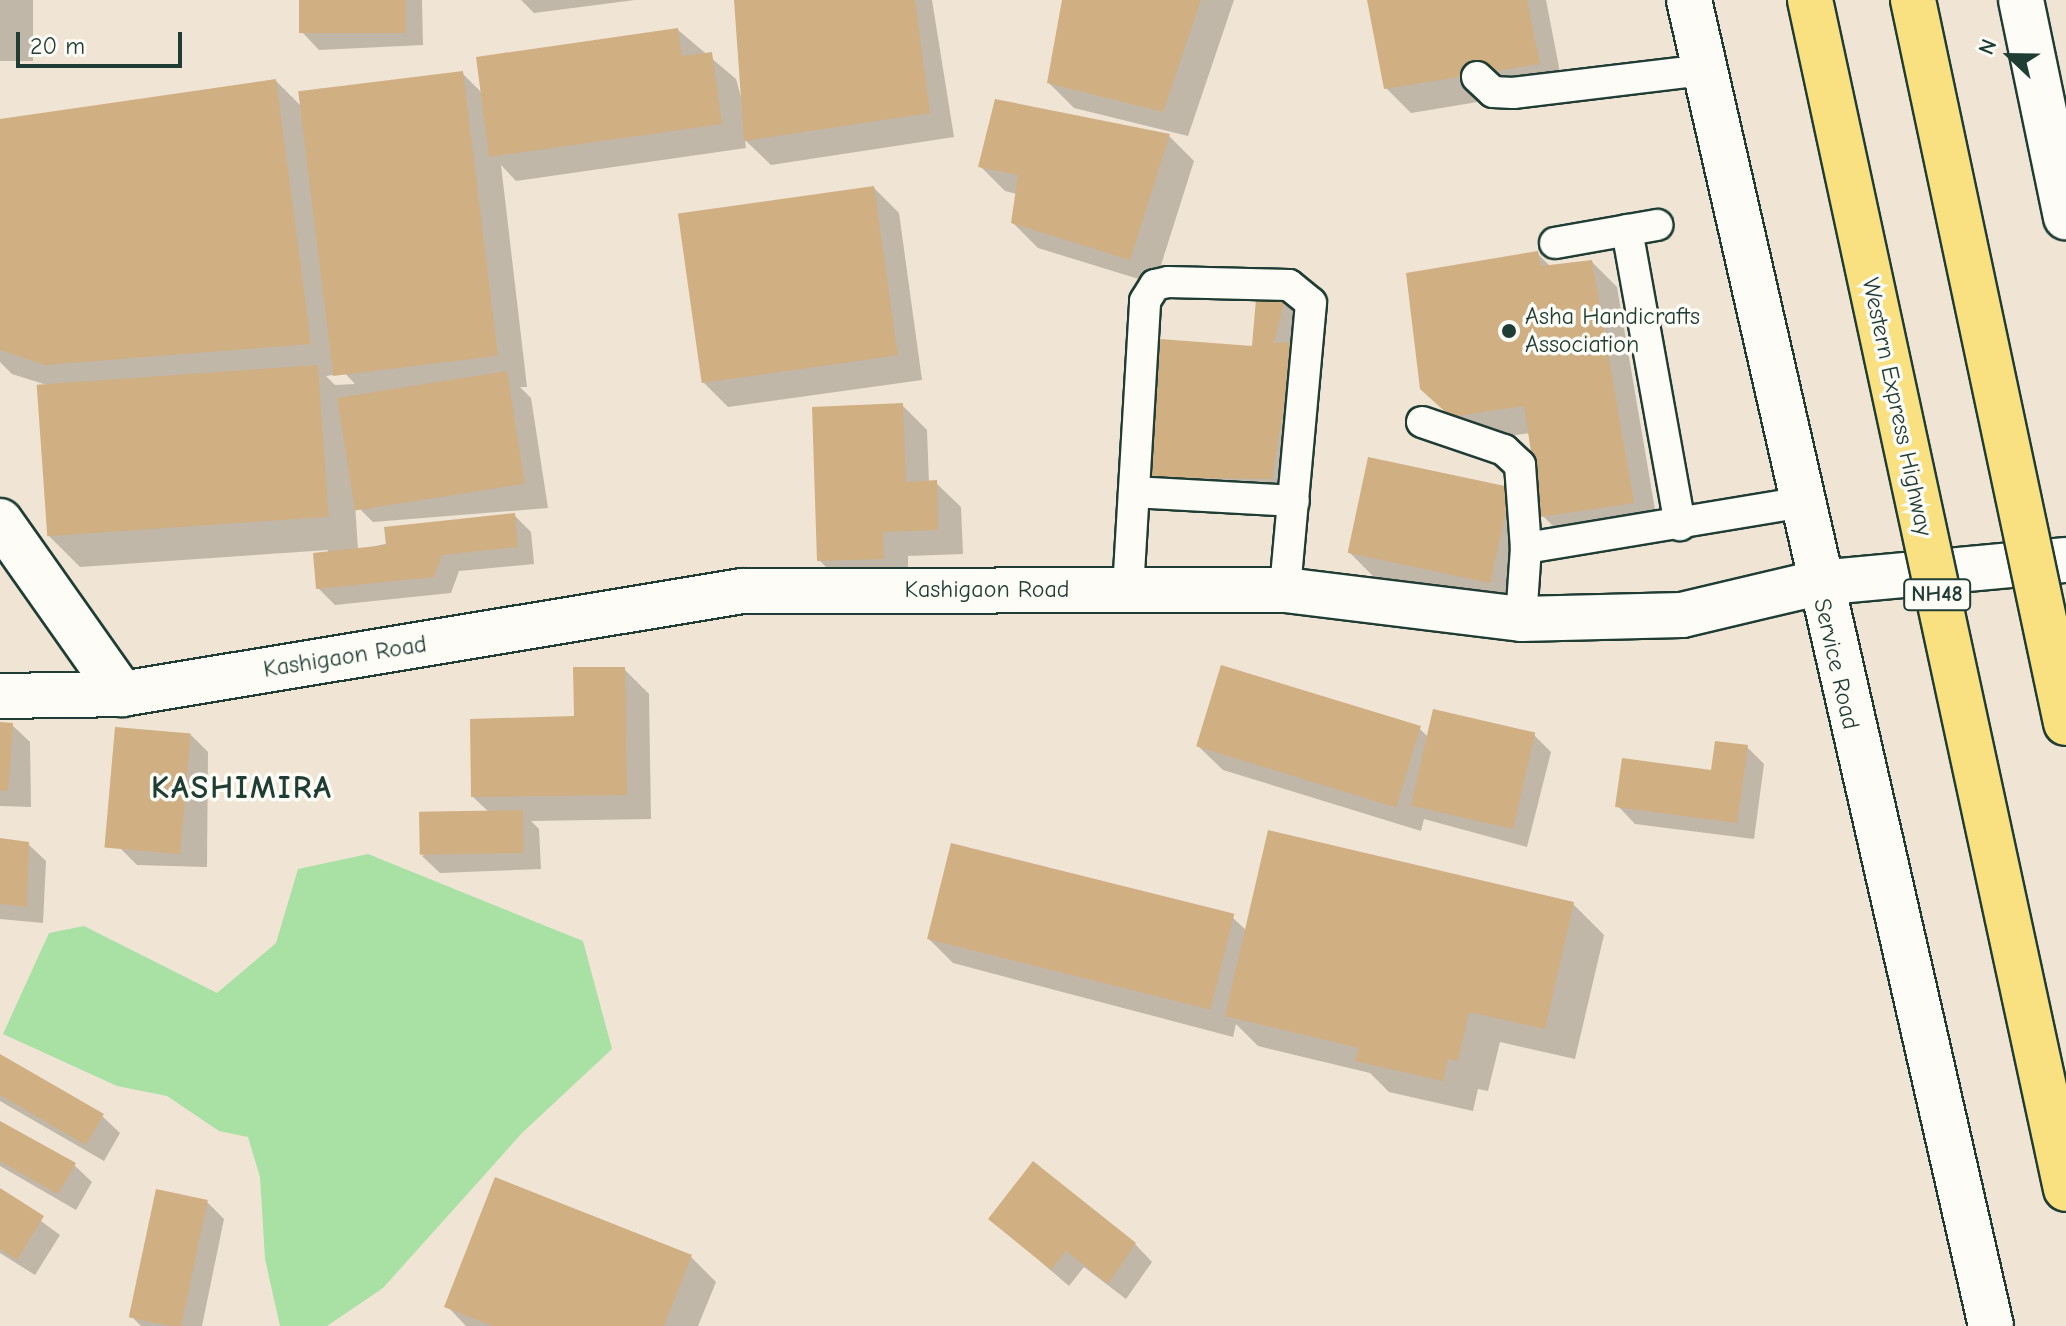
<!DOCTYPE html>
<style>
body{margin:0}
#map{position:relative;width:2066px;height:1326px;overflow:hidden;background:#f0e5d4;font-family:"Comic Neue",sans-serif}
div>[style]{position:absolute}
.green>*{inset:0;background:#a9e0a4}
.shadow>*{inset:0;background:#0003;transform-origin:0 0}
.building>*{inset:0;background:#d0af83;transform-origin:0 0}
.roads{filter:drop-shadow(2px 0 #1f3d34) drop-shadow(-2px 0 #1f3d34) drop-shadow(0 2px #1f3d34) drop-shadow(0 -2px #1f3d34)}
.service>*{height:30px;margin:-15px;padding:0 15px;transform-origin:15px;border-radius:15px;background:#fdfcf7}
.minor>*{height:44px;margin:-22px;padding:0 22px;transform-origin:22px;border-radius:22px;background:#fdfcf7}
.tertiary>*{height:44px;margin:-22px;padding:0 22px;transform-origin:22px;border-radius:22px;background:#fdfcf7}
.secondary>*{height:44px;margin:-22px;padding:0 22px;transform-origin:22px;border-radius:22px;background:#fdfcf7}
.bridges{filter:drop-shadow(2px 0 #1f3d34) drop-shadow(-2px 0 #1f3d34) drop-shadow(0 2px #1f3d34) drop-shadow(0 -2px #1f3d34)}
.trunk-bridge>*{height:44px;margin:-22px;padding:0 22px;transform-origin:22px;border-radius:22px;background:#f9e181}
.dots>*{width:22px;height:22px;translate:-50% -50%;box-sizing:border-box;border:4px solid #fdfcf7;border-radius:50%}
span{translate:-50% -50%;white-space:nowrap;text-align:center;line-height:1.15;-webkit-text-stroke:7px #fdfcf7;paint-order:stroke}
.shield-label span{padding:2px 6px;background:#fdfcf7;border:2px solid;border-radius:6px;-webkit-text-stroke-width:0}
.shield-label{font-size:22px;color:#1f3d34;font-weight:700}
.poi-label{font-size:24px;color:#1f3d34}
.left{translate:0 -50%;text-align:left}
.street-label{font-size:24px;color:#1f3d34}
.district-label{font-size:32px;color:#1f3d34;font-weight:700;letter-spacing:2px}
.north{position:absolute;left:1970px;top:16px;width:80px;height:80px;-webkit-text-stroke:6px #fdfcf7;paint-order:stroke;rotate:292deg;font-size:22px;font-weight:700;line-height:32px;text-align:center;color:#1f3d34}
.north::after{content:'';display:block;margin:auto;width:28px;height:36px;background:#1f3d34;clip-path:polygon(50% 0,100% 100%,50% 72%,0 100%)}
.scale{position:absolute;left:16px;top:32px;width:166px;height:36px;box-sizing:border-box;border:4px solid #1f3d34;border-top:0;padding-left:10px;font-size:24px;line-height:28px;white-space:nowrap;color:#1f3d34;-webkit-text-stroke:6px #fdfcf7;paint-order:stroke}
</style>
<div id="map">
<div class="green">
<i style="clip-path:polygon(368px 854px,583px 941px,612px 1049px,522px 1133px,383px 1288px,327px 1326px,280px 1326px,265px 1259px,260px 1177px,248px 1137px,219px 1131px,167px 1096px,117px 1086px,3px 1034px,49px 933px,84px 926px,217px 993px,276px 943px,298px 869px)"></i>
</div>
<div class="shadow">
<i style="left:0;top:0;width:33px;height:61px"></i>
<i style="clip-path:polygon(301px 0,422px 0,423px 45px,319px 50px,302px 32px)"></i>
<i style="clip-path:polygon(521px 0,635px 0,534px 13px)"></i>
<i style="clip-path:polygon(evenodd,736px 0,932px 0,954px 137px,771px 165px,745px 140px,746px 148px,516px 181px,501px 165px,527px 387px,520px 387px,531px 398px,548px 508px,373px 522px,355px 504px,358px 550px,514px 515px,531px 532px,534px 564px,459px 571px,451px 593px,335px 605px,318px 588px,328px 550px,80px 567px,49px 536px,50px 386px,12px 374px,0 362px,0 121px,276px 81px,302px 107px,462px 73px,483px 94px,678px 30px,736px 79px,743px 104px,736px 0,341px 369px,355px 384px,335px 385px,326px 376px,341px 374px,341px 369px)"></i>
<i style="clip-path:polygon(1064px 0,1234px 0,1188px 136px,1074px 108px,1049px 83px)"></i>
<i style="clip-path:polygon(1369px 0,1546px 0,1563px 88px,1411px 113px,1386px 88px)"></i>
<i style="clip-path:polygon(1169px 136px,1194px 161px,1155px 284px,1038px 248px,1013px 223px,1017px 194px,1005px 191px,980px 166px)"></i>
<i style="clip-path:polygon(874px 188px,899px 213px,922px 380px,728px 407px,703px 382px)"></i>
<i style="clip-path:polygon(1537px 253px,1551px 267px,1592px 262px,1617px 287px,1658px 527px,1568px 541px,1543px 516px,1530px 433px,1478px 441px,1448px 413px)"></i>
<i style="clip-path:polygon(1285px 300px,1309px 324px,1297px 503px,1139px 477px,1254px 348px)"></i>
<i style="clip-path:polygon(902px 405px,927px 430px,929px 483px,936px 483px,961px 507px,963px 554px,908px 556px,908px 584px,844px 585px,819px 560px)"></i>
<i style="clip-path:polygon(1510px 490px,1514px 608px,1374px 577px,1349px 552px)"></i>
<i style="clip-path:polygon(624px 669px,649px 694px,651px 819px,531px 821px,539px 829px,541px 869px,440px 873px,422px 856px,490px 813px,473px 797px,576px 718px)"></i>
<i style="clip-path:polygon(0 724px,12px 725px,30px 742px,31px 807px,0 806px)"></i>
<i style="clip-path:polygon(1419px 728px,1427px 736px,1534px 735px,1551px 752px,1527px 847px,1424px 819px,1421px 831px,1223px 770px,1198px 746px)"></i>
<i style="clip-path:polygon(191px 735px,208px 752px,207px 867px,137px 865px,119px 847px)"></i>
<i style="clip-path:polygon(1747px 747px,1764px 764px,1754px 839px,1635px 824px,1618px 806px,1713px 772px)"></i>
<i style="clip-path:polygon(0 840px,28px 844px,46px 861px,43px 923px,0 919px)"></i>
<i style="clip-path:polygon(1573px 904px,1604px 935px,1575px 1059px,1500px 1042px,1488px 1091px,1478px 1089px,1473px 1111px,1389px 1092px,1370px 1073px,1258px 1046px,1236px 1024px,1233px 1037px,953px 963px,928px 938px,1233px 918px,1247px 931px)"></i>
<i style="clip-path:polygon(0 1056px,102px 1116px,120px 1133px,104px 1161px,0 1101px)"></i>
<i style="clip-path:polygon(0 1123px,74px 1165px,92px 1182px,76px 1210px,0 1166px)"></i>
<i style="clip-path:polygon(0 1191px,60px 1235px,35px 1275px,0 1253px)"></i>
<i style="clip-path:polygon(207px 1202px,224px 1219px,202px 1326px,141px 1326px,131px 1316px)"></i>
<i style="clip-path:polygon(991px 1219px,1135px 1244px,1152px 1262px,1126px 1299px,1084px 1267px,1069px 1286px)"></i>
<i style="clip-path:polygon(691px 1257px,716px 1282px,698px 1326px,466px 1326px,447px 1306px)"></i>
</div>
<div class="building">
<i style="left:299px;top:0;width:107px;height:33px"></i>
<i style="clip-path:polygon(734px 0,915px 0,930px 113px,744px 141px)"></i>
<i style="clip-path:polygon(1062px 0,1201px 0,1163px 112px,1047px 83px)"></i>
<i style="clip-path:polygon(1367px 0,1527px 0,1540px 64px,1384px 89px)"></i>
<i style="clip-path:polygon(678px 28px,682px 56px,712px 52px,722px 124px,489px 157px,476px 57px)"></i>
<i style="left:463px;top:71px;width:287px;height:166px;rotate:83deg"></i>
<i style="clip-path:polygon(276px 79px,311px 344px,45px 365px,0 350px,0 119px)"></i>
<i style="clip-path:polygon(995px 99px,1170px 134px,1130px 260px,1011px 223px,1018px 175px,978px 167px)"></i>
<i style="left:874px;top:186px;width:171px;height:198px;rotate:82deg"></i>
<i style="clip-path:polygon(1538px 251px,1541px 266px,1592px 260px,1634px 503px,1541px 517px,1524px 406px,1451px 417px,1420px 389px,1406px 273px)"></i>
<i style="clip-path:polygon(1285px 298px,1274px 343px,1294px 342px,1272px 479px,1137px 477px,1160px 339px,1252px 346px,1256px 299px)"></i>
<i style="left:318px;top:365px;width:152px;height:282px;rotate:86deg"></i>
<i style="left:507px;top:371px;width:114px;height:172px;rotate:81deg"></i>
<i style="clip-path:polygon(903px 403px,906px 482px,937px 480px,938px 530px,883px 532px,884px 559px,817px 561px,812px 407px)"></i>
<i style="left:1368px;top:457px;width:146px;height:98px;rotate:12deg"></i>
<i style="clip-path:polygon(515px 513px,518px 547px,442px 555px,434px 577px,316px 589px,313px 553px,386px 545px,384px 527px)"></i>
<i style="left:1221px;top:665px;width:209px;height:85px;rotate:17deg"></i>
<i style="clip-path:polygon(573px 667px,625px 667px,627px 795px,471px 797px,470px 719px,574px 716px)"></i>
<i style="left:1433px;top:709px;width:105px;height:99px;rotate:13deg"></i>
<i style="left:0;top:722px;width:13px;height:68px;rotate:4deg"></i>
<i style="left:115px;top:727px;width:76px;height:121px;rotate:5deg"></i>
<i style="clip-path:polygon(1715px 741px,1748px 745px,1737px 823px,1615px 807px,1622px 758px,1711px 770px)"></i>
<i style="left:523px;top:810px;width:43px;height:104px;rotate:89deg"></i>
<i style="clip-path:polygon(1268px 830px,1574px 902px,1545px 1029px,1469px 1012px,1458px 1061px,1448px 1059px,1443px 1081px,1355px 1061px,1359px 1048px,1225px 1016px)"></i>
<i style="clip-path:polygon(0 838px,29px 842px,27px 907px,0 904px)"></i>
<i style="left:951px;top:843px;width:292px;height:99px;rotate:14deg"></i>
<i style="clip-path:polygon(0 1054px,104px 1114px,86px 1145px,0 1095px)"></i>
<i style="clip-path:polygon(0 1121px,76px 1163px,58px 1194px,0 1161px)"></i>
<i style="clip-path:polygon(1033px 1161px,1136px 1243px,1108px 1284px,1066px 1251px,1051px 1270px,988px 1219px)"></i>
<i style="clip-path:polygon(495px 1177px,692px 1255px,664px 1326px,493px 1326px,444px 1307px)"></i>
<i style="clip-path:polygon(0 1188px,44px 1216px,17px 1260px,0 1249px)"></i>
<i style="left:156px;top:1189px;width:53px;height:131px;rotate:12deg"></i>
</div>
<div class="roads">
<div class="service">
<i style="left:1477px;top:77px;width:22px;rotate:43deg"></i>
<i style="left:1493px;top:92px;width:20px;rotate:3deg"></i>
<i style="left:1513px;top:93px;width:191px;rotate:-6.9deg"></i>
<i style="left:1627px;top:230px;width:300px;rotate:79.8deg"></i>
<i style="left:1555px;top:243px;width:104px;rotate:-10deg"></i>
<i style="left:1422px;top:422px;width:87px;rotate:18.9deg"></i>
<i style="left:1504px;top:450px;width:22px;rotate:43deg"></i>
<i style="left:1520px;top:465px;width:83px;rotate:85.9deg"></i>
<i style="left:1134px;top:492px;width:160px;rotate:3.2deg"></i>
<i style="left:1128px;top:590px;width:289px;rotate:-86.6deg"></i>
<i style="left:1145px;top:301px;width:19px;rotate:-58deg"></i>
<i style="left:1155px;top:285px;width:13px;rotate:-13deg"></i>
<i style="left:1168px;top:282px;width:121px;rotate:1.4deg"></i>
<i style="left:1289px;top:285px;width:28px;rotate:39deg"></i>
<i style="left:1311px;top:303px;width:288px;rotate:95.2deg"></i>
<i style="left:1521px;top:619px;width:71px;rotate:-86deg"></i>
<i style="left:1526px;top:548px;width:277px;rotate:-9.4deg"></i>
</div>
<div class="minor">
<i style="left:0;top:521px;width:212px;rotate:54.8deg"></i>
<i style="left:122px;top:694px;width:628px;rotate:-9.43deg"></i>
<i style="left:742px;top:591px;width:543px;rotate:-0.11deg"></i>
<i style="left:1285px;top:590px;width:238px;rotate:7deg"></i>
<i style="left:1521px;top:619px;width:161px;rotate:-1.4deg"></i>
<i style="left:1682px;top:615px;width:139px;rotate:-13.3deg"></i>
<i style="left:0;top:696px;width:122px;rotate:-0.9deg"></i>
</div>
<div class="tertiary">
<i style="left:1817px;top:583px;width:250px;rotate:-5.3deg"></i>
</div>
<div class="secondary">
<i style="left:1689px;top:0;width:1360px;rotate:77.17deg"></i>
<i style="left:2021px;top:0;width:222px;rotate:78.3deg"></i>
</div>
</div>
<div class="bridges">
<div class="trunk-bridge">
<i style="left:1810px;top:0;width:1216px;rotate:77.85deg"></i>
<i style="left:1913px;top:0;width:739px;rotate:78.05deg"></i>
</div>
</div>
<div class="dots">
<i style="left:1509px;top:331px;background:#1f3d34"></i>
</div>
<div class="shield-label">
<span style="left:1937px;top:595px">NH48</span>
</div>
<div class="poi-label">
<span class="left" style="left:1525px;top:331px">Asha Handicrafts<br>Association</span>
</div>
<div class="street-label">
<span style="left:1897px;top:407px;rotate:78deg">Western Express Highway</span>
<span style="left:987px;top:590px">Kashigaon Road</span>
<span style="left:345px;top:657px;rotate:-9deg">Kashigaon Road</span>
<span style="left:1836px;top:664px;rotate:77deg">Service Road</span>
</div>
<div class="district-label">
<span style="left:242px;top:788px">KASHIMIRA</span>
</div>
<div class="north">N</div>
<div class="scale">20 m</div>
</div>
